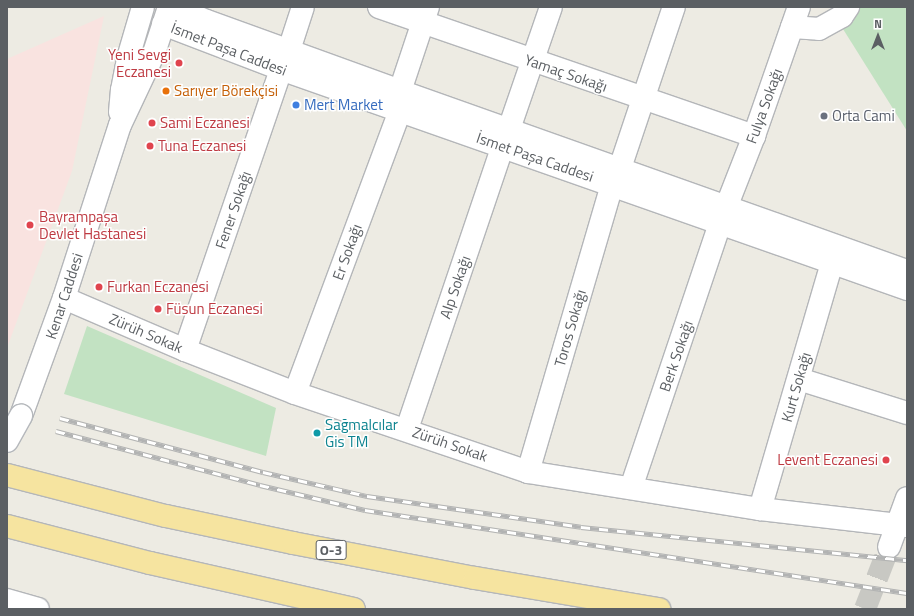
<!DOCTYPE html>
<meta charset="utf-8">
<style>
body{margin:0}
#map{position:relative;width:914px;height:616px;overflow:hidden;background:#edebe3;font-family:"Titillium Web",sans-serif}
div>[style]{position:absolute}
.medical>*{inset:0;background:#f9e3e0}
.green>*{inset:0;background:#c2e2c2}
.tertiary-tunnel>*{height:22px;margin-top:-11px;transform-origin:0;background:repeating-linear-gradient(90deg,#c8c8c3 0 22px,transparent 0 33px)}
.roads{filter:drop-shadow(1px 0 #b4b6b9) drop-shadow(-1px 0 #b4b6b9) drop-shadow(0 1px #b4b6b9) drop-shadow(0 -1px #b4b6b9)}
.minor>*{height:22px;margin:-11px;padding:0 11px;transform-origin:11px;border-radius:11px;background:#fff}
.tertiary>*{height:22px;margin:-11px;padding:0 11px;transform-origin:11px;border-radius:11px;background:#fff}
.secondary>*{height:22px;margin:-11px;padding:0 11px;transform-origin:11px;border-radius:11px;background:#fff}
.trunk>*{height:22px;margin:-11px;padding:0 11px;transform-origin:11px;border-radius:11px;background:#f6e4a0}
.rail>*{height:4.5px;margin-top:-2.25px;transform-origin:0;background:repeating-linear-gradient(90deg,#fff 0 9px,#b2b3b3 0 18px);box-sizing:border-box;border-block:1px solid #b2b3b3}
.bridges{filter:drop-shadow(1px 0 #b5b8bc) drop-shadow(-1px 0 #b5b8bc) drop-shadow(0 1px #b5b8bc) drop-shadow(0 -1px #b5b8bc)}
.secondary-bridge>*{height:22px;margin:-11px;padding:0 11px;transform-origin:11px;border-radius:11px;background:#fff}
.dots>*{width:11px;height:11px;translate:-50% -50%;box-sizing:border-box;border:2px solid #fff;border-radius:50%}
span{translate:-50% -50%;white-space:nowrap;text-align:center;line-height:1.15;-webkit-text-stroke:3px #fff;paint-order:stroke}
.shield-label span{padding:1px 3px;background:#fff;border:1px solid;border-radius:3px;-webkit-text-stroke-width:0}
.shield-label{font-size:14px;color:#5b5f63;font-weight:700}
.street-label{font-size:15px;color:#5b5f63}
.health-label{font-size:15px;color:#be3a42}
.right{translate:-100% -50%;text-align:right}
.left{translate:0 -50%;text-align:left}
.food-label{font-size:15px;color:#c56008}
.shop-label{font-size:15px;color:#366cbe}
.worship-label{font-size:15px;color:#5b616d}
.culture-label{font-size:15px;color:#0d838f}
.frame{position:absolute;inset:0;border:8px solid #5b5f63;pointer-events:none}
.north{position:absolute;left:858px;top:16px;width:40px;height:40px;-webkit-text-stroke:3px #fff;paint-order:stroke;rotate:0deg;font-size:11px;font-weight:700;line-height:16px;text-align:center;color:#5b5f63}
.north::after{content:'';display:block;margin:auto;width:14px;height:18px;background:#5b5f63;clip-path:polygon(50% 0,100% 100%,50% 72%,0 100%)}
</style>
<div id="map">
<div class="medical">
<i style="clip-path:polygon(104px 16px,72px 171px,7px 348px,7px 59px)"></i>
</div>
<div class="green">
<i style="clip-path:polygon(859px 7px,907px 7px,907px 131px,843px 29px)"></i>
<i style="clip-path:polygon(87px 326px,276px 408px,266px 456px,64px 394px)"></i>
</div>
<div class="tertiary-tunnel">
<i style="left:865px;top:609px;width:66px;rotate:-68.8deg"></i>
</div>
<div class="roads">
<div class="minor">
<i style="left:379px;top:7px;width:397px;rotate:19deg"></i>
<i style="left:792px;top:27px;width:27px;rotate:4deg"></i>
<i style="left:819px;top:29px;width:26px;rotate:-29deg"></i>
<i style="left:842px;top:16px;width:11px;rotate:-56deg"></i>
<i style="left:289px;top:50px;width:45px;rotate:-72deg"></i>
<i style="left:400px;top:91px;width:89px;rotate:-71.6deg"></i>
<i style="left:509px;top:129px;width:129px;rotate:-71deg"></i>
<i style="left:620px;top:168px;width:170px;rotate:-71.5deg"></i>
<i style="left:727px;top:205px;width:74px;rotate:-68.6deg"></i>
<i style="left:754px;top:136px;width:137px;rotate:-70.8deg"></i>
<i style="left:64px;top:298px;width:132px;rotate:23.3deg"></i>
<i style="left:185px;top:350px;width:118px;rotate:21.4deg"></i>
<i style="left:295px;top:393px;width:246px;rotate:18.7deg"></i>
<i style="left:528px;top:472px;width:235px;rotate:9.1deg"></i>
<i style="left:760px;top:509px;width:148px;rotate:6.6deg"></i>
<i style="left:185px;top:350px;width:297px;rotate:-71.1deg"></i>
<i style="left:799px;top:379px;width:113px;rotate:17.5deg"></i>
<i style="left:295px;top:393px;width:302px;rotate:-69.6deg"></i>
<i style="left:407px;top:429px;width:300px;rotate:-71.3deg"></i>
<i style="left:528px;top:472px;width:300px;rotate:-73.7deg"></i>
<i style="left:631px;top:488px;width:279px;rotate:-71.4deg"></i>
<i style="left:760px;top:509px;width:256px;rotate:-73.7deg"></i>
</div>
<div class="tertiary">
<i style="left:175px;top:7px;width:35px;rotate:24deg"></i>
<i style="left:207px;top:21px;width:205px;rotate:19.9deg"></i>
<i style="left:400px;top:91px;width:538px;rotate:19.55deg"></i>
<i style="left:163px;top:24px;width:126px;rotate:20.9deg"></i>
<i style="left:281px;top:69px;width:664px;rotate:19.36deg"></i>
<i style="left:889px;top:547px;width:52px;rotate:-69.8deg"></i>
</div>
<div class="secondary">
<i style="left:120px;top:112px;width:22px;rotate:-85deg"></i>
<i style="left:122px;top:90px;width:33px;rotate:-79deg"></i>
<i style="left:128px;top:58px;width:53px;rotate:-73.6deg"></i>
<i style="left:21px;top:416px;width:126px;rotate:-70deg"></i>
<i style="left:64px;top:298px;width:182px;rotate:-72.1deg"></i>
<i style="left:120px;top:125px;width:80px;rotate:-64.7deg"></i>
<i style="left:154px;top:53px;width:48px;rotate:-71.9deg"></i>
<i style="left:7px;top:600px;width:32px;rotate:16deg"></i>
</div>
<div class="trunk">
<i style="left:7px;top:475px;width:164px;rotate:14.5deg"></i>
<i style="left:166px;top:516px;width:130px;rotate:12deg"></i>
<i style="left:293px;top:543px;width:185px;rotate:10.9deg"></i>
<i style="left:475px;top:578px;width:187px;rotate:9.6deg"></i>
<i style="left:7px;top:526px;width:148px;rotate:14.5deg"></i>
<i style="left:150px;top:563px;width:209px;rotate:12.7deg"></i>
</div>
</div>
<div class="rail">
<i style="left:60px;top:418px;width:210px;rotate:14.9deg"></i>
<i style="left:263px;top:472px;width:107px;rotate:13deg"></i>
<i style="left:367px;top:496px;width:216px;rotate:8.2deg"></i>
<i style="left:581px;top:527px;width:328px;rotate:5.8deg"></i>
<i style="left:56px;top:431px;width:211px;rotate:14.8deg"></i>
<i style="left:260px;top:485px;width:108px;rotate:13.4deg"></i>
<i style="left:365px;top:510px;width:548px;rotate:8.71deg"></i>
</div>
<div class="bridges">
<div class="secondary-bridge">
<i style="left:7px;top:441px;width:29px;rotate:-61deg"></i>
</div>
</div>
<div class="dots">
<i style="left:179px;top:63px;background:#e0444e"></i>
<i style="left:166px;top:91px;background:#e8710a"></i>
<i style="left:296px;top:105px;background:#3f7fe0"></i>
<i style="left:824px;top:116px;background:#6b7280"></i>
<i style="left:152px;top:123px;background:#e0444e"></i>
<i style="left:150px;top:146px;background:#e0444e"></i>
<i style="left:30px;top:225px;background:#e0444e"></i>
<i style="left:99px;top:287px;background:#e0444e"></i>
<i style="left:158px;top:309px;background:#e0444e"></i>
<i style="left:317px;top:433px;background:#0f9aa8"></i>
<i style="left:886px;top:460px;background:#e0444e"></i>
</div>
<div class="shield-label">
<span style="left:331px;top:550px">O-3</span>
</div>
<div class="street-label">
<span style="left:229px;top:49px;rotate:21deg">İsmet Paşa Caddesi</span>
<span style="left:566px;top:73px;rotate:19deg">Yamaç Sokağı</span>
<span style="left:764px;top:106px;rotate:-70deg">Fulya Sokağı</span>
<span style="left:535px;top:157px;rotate:19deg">İsmet Paşa Caddesi</span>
<span style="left:233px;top:210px;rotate:-71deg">Fener Sokağı</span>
<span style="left:347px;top:252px;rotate:-70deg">Er Sokağı</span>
<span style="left:455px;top:287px;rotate:-71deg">Alp Sokağı</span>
<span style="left:64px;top:296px;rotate:-72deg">Kenar Caddesi</span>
<span style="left:570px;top:328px;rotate:-74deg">Toros Sokağı</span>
<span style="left:146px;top:333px;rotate:23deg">Zürüh Sokak</span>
<span style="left:676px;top:356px;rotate:-71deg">Berk Sokağı</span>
<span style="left:796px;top:387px;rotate:-74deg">Kurt Sokağı</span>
<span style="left:450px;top:444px;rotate:19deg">Zürüh Sokak</span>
</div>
<div class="health-label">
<span class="right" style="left:171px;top:63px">Yeni Sevgi<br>Eczanesi</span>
<span class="left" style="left:160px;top:123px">Sami Eczanesi</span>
<span class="left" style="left:158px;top:146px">Tuna Eczanesi</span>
<span class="left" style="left:39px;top:225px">Bayrampaşa<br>Devlet Hastanesi</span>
<span class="left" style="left:107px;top:287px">Furkan Eczanesi</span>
<span class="left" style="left:166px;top:309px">Füsun Eczanesi</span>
<span class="right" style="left:878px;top:460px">Levent Eczanesi</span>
</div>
<div class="food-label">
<span class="left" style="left:174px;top:91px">Sarıyer Börekçisi</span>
</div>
<div class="shop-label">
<span class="left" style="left:304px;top:105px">Mert Market</span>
</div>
<div class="worship-label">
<span class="left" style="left:832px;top:116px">Orta Cami</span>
</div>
<div class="culture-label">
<span class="left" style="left:325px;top:433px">Sağmalcılar<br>Gis TM</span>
</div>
<div class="frame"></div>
<div class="north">N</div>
</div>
